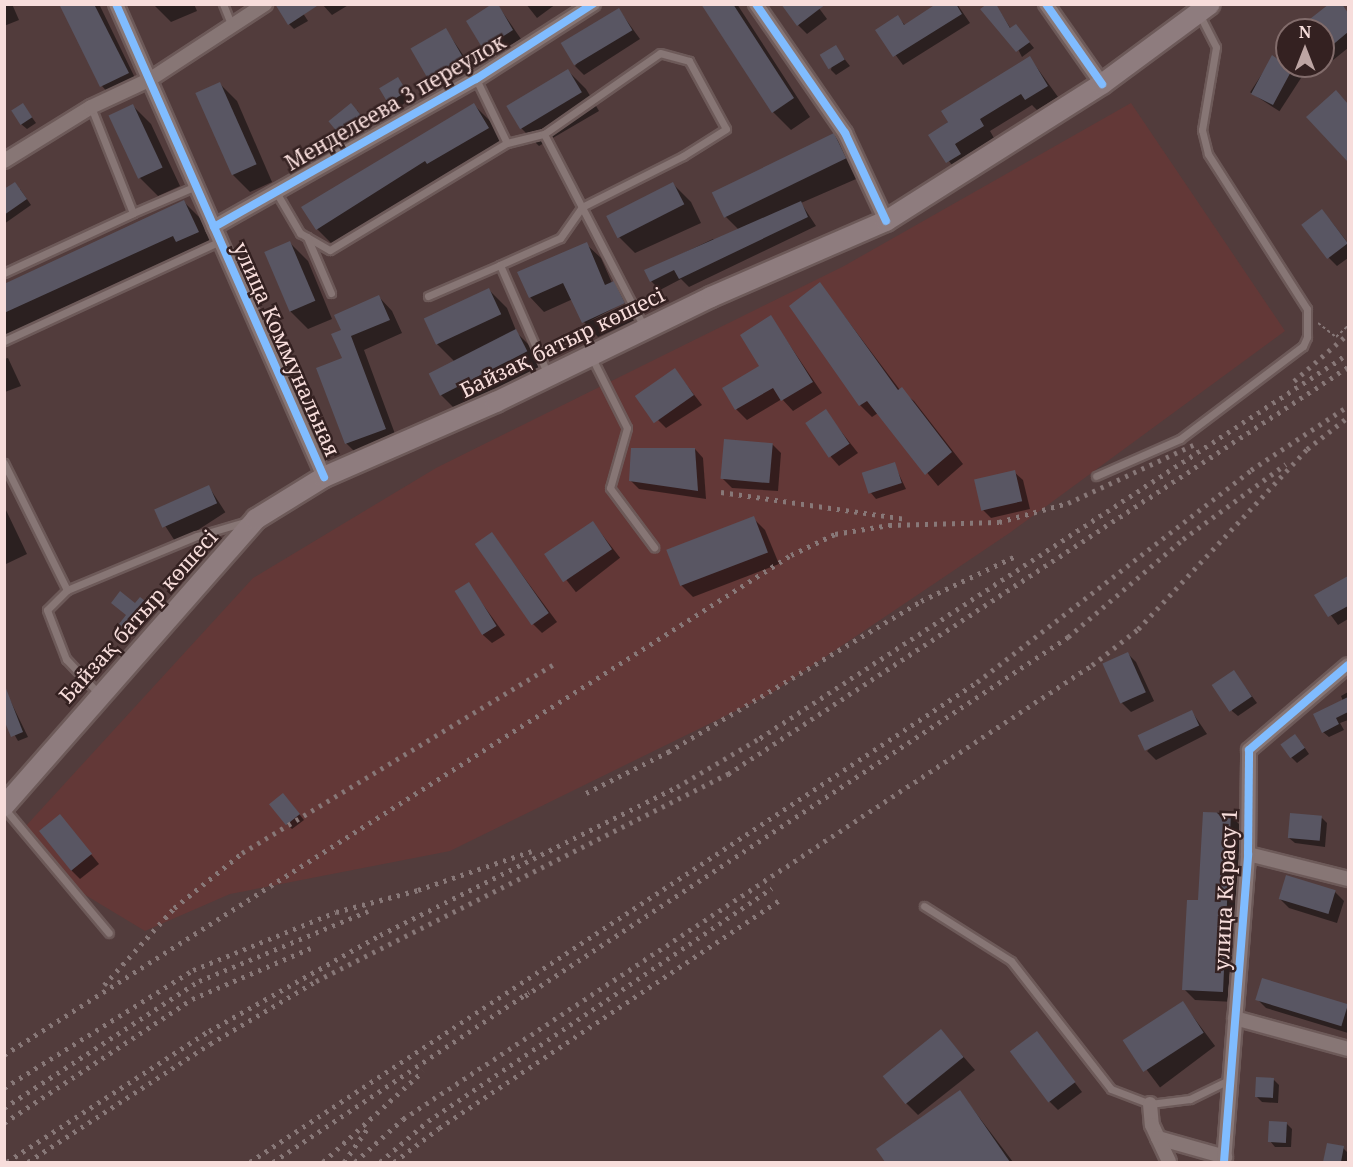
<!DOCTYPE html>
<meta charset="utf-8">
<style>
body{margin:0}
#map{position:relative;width:1353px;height:1167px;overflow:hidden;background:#523c3c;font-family:"Noto Serif",serif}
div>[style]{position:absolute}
.built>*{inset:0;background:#633837}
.shadow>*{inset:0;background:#0007;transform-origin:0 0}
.building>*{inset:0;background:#595663;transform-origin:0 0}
.path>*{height:2px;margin-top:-1px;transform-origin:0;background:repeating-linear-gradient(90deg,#867777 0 3px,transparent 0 6px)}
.roads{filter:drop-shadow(2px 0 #6d5a59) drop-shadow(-2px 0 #6d5a59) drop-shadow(0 2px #6d5a59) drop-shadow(0 -2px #6d5a59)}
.service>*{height:7px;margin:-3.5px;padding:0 3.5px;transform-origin:3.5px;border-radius:3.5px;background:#877675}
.minor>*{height:14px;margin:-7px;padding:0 7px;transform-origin:7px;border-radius:7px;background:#877675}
.secondary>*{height:20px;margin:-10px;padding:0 10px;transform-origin:10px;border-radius:10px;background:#8e7c7e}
.rail>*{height:4.5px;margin-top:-2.25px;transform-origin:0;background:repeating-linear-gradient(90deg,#887878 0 3px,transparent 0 9px)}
.cycleway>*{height:8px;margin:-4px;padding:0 4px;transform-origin:4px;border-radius:4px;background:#80bcff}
span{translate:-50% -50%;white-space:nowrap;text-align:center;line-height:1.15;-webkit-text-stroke:5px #342121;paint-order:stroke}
.street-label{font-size:21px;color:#f7dddb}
.frame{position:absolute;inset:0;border:6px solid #f7dddb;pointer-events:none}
.north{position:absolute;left:1275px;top:18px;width:60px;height:60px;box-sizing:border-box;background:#342121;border:2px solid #826c6b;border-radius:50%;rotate:0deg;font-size:16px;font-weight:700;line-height:24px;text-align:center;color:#f7dddb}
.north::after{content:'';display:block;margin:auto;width:21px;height:27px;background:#bda5a3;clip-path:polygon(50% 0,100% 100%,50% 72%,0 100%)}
</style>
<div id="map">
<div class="built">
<i style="clip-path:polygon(1131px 103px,1285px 331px,1011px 532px,770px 694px,450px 851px,230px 894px,145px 931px,72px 887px,24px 828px,253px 578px,436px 468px,844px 266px)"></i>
</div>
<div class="shadow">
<i style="clip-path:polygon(4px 4px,12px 4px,19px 20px,4px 26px)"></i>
<i style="clip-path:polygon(62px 4px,99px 4px,137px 82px,110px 95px,102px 86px)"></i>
<i style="clip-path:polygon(153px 4px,194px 4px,197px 11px,171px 22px)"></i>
<i style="clip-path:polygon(297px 4px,308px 21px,294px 29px,289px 24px)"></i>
<i style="clip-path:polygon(322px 4px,350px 4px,332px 15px)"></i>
<i style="clip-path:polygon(497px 4px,521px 39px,492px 56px,484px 48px)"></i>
<i style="clip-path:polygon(526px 4px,556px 4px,537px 18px)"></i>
<i style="clip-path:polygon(703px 4px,737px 4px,810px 117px,791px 130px,773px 112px)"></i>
<i style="clip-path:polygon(816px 4px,827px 19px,807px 34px,798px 25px)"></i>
<i style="clip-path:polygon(939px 4px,957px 4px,970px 23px,903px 65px,877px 30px,897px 17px,906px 26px)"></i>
<i style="clip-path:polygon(995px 4px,1011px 29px,1016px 26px,1034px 48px,1022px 57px)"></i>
<i style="clip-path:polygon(1345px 9px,1348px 48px,1317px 73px,1309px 66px,1323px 66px,1323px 30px,1299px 30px)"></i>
<i style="clip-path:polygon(619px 10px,640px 39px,584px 75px,575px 66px)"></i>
<i style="clip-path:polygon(446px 30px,472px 68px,439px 87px,430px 79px)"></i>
<i style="clip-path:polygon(835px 47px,850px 66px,836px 75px,831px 70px)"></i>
<i style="left:1273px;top:57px;width:35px;height:42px;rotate:33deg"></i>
<i style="clip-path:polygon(1030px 58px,1058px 97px,1037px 110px,1032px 105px,990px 131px,994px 138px,965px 156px,971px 165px,958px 173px,930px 136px)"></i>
<i style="clip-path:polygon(568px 71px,586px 89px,599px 111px,539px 146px,521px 128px)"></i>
<i style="left:397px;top:79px;width:24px;height:19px;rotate:54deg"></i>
<i style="clip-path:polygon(219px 83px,237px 101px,272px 182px,250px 192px,232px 174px)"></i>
<i style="clip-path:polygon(1336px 92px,1348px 105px,1348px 160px,1309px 117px)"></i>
<i style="clip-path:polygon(23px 105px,36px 123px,27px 129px,21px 124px)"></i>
<i style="clip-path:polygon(474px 105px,492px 123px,506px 146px,335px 247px,317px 229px)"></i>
<i style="clip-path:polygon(133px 106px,151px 124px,180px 186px,158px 196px,140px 178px)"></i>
<i style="clip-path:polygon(357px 110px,367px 124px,344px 140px,339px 135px)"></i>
<i style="clip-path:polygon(834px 134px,852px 152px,863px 176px,801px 203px,816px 226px,689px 287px,681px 279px,660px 290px,651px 281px,646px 271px,713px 239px,716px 242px,740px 231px,722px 213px)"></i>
<i style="clip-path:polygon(673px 184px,691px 202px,701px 223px,635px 253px,617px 235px)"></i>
<i style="clip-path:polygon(20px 189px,31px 205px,4px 224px,4px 191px)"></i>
<i style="clip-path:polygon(184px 202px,201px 219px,215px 249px,194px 259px,189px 253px,4px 337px,4px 285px)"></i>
<i style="clip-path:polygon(1330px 220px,1348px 243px,1348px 258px,1337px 266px,1329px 258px)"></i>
<i style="clip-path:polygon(290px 243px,308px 261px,332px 319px,308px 329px,290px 311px,266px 253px)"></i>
<i style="clip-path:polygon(586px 244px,601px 258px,612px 283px,629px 300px,588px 322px,631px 302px,639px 318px,598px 337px,584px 322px,573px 299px,544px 312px,530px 297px)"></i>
<i style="clip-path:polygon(820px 284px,900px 390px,914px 401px,963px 464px,938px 486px,878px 413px,872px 417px,860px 405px)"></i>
<i style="clip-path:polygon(489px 290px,507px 308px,517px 333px,533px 349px,544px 370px,459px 413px,441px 395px,455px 362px,436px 343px,425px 319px)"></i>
<i style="clip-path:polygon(379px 297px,392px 311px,402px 333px,364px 350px,398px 442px,360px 457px,346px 443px,343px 330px)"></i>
<i style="clip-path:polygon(772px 319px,822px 393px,793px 411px,782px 399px,747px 420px,736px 409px,761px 366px)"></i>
<i style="clip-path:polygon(8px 358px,21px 386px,5px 392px,4px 359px)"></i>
<i style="clip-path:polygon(675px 370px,702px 405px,666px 428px,657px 419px)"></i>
<i style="clip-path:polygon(825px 411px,858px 453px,839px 466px,831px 457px)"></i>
<i style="clip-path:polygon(772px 444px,781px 453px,778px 491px,732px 488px,723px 479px)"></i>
<i style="clip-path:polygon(695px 449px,703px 458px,706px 499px,639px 489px,630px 480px)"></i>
<i style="clip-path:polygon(894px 464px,906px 489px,876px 499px,871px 493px)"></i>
<i style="clip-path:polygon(1014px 472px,1023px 480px,1030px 509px,991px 518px,982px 509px)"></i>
<i style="left:209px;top:487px;width:30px;height:58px;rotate:57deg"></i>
<i style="clip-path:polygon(4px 506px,27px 554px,6px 564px,4px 563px)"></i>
<i style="clip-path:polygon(753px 518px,765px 530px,779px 564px,693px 597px,681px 585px)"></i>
<i style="left:593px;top:523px;width:44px;height:56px;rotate:52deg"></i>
<i style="clip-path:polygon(492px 534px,557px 622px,542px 633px,533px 624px)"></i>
<i style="clip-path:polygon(1348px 578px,1348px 619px,1338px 625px,1316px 595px)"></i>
<i style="clip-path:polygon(468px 584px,505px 635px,492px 643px,483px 635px)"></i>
<i style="clip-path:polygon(135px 605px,149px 606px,154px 611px,135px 636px,126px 629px)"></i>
<i style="clip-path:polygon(1127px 653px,1136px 662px,1154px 701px,1131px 712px,1122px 703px)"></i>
<i style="clip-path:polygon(1234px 672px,1257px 703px,1238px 716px,1232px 711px)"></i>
<i style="clip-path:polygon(1348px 692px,1348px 720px,1340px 723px,1344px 730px,1329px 737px,1323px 732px,1343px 701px,1341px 696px)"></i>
<i style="clip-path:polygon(10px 700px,28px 737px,18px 741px,4px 716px,4px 702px)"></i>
<i style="clip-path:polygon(1192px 712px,1207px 734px,1156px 760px,1147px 751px)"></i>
<i style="clip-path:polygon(1300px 741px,1309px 754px,1297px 763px,1291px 757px)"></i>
<i style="clip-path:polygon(288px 800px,304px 820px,292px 829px,287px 824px)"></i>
<i style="clip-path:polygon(1230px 815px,1241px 826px,1234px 1002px,1195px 1000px,1184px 989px,1200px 902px)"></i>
<i style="clip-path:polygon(60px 816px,99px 864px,80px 879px,71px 870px)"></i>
<i style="clip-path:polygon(1322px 818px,1327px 823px,1325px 847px,1295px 843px,1289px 838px)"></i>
<i style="clip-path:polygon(1287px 877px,1335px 892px,1344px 901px,1337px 923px,1289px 908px,1280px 899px)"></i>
<i style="clip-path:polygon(1263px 980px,1348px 1006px,1348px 1033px,1266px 1008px,1258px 1000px)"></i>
<i style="left:1182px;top:1002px;width:55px;height:69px;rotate:53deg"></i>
<i style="clip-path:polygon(941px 1031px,975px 1070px,918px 1115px,906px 1103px)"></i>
<i style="clip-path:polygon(1037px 1033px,1082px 1092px,1058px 1110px,1049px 1101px)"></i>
<i style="clip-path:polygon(1273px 1079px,1279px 1085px,1278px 1103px,1262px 1102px,1257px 1097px)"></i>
<i style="clip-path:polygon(960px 1092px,1013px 1162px,959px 1162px,967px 1157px,964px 1153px,950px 1162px,887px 1162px,878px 1150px)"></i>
<i style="clip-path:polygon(1286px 1123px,1292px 1129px,1291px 1147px,1275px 1147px,1270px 1141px)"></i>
<i style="clip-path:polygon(1328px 1145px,1343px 1148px,1348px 1153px,1347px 1162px,1325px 1162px)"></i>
</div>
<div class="building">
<i style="clip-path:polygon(59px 4px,94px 4px,129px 73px,100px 87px)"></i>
<i style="clip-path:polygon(275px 4px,320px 4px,288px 25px)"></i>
<i style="clip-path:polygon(492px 4px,498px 4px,513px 30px,483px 49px,466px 21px)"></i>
<i style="clip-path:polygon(701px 4px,733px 4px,794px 98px,772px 113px)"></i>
<i style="clip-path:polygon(781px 4px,826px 4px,797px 26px)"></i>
<i style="clip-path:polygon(936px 4px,956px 4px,962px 14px,893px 57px,875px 30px,898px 15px,904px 25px)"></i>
<i style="clip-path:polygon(987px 4px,996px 4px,1010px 28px,1016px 24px,1030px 42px,1016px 52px,980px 9px)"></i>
<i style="clip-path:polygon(1329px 4px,1342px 4px,1348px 13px,1348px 32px,1323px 53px,1323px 30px,1296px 30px)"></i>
<i style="left:619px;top:8px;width:26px;height:68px;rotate:59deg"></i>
<i style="left:446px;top:28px;width:36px;height:41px;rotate:60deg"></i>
<i style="left:836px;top:45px;width:17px;height:19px;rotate:59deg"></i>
<i style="clip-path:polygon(1272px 55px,1287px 66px,1294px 66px,1273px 105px,1251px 94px)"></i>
<i style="clip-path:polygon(1030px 56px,1048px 86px,1025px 100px,1021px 94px,980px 119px,984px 126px,955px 144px,961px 154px,946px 163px,928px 135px,948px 122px,941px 111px)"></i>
<i style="left:568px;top:69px;width:27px;height:72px;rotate:59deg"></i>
<i style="left:398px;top:77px;width:17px;height:22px;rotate:59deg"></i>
<i style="left:220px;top:82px;width:90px;height:27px;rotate:66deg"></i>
<i style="clip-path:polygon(1336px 90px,1348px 104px,1348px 162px,1306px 117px)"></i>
<i style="left:23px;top:103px;width:17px;height:14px;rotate:57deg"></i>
<i style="left:351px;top:103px;width:19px;height:29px;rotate:51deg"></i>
<i style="clip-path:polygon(474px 103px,489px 128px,427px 164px,425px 161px,316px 230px,301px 207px)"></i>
<i style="left:133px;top:104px;width:70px;height:27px;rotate:65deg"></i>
<i style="left:834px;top:133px;width:28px;height:136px;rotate:64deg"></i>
<i style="clip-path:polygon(15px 182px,27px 199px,4px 215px,4px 189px)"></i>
<i style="left:673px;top:182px;width:25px;height:75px;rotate:63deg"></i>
<i style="clip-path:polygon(184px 200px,199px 232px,176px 242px,173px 236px,4px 313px,4px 284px)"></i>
<i style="clip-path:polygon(801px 201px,808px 217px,679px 279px,674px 270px,650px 282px,644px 270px)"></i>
<i style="left:1322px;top:209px;width:43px;height:26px;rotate:53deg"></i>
<i style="left:290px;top:241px;width:65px;height:28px;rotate:67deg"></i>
<i style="clip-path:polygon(587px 242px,605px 285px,614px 281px,625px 303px,582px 323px,563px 283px,529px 298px,517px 272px)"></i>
<i style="clip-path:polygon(820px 282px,898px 390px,902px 387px,952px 452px,925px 475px,867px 401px,859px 406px,789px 306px)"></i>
<i style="left:489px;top:288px;width:29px;height:72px;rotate:65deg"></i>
<i style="clip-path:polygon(379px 295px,390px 320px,351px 336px,386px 429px,345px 444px,316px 368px,342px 358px,331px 334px,341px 330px,334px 315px)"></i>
<i style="clip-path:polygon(771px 315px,813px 382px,781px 401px,773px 388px,735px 410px,722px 388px,759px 366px,740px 335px)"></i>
<i style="left:516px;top:329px;width:25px;height:98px;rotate:63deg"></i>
<i style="left:675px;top:368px;width:33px;height:49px;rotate:55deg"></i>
<i style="left:826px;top:409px;width:42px;height:25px;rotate:56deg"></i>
<i style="left:724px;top:439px;width:49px;height:40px;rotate:5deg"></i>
<i style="clip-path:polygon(631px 448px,695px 448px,698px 491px,629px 481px)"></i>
<i style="left:895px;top:462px;width:22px;height:35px;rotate:72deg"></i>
<i style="left:1015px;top:470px;width:32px;height:42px;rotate:77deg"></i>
<i style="left:209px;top:485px;width:20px;height:60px;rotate:66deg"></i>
<i style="left:754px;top:516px;width:39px;height:94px;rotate:69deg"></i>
<i style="left:593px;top:521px;width:34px;height:59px;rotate:56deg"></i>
<i style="left:492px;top:532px;width:99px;height:21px;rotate:55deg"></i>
<i style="clip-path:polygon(1348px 576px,1348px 606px,1328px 617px,1314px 595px)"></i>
<i style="left:469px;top:582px;width:52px;height:17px;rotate:58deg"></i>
<i style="clip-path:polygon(120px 591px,135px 603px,140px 597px,150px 605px,128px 631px,119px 624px,126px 615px,111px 603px)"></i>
<i style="left:1128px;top:652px;width:44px;height:28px;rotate:66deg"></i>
<i style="left:1234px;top:670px;width:32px;height:27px;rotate:56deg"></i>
<i style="clip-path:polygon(5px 686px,23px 732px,11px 737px,4px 720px)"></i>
<i style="clip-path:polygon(1348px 697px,1348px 712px,1336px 718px,1339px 724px,1322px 733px,1313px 714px)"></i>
<i style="left:1192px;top:710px;width:17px;height:60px;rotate:65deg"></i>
<i style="left:1295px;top:734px;width:17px;height:18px;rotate:54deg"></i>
<i style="left:283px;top:793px;width:27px;height:18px;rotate:51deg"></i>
<i style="clip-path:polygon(1203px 812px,1231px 813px,1223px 992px,1182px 990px,1187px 900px,1198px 900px)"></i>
<i style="left:1290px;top:813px;width:32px;height:25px;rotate:5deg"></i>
<i style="left:60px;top:814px;width:51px;height:27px;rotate:51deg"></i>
<i style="left:1286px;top:875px;width:52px;height:25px;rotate:17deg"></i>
<i style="left:1262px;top:978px;width:90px;height:23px;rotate:17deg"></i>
<i style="left:1183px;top:1001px;width:38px;height:72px;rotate:57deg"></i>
<i style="left:941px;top:1029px;width:36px;height:75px;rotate:51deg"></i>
<i style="left:1037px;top:1031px;width:64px;height:34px;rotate:53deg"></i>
<i style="left:1256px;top:1077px;width:18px;height:20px;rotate:3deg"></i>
<i style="clip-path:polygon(960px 1090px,1010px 1162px,885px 1162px,876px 1149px)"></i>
<i style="left:1269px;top:1121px;width:18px;height:21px;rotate:3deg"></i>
<i style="clip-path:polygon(1327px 1143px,1344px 1146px,1341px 1162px,1323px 1162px)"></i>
</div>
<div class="path">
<i style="left:1318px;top:323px;width:23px;rotate:38deg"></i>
<i style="left:1336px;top:337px;width:16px;rotate:-43deg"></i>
</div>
<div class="roads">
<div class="service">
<i style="left:223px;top:4px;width:24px;rotate:68deg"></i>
<i style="left:476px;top:79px;width:71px;rotate:64.2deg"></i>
<i style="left:507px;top:143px;width:38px;rotate:-14deg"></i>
<i style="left:544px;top:134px;width:141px;rotate:-34.9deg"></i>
<i style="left:660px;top:53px;width:30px;rotate:15deg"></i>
<i style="left:689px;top:61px;width:77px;rotate:61.4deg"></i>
<i style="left:726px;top:129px;width:51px;rotate:147.9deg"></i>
<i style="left:683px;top:156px;width:113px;rotate:153.2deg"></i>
<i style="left:582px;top:207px;width:38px;rotate:125deg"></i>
<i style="left:560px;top:238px;width:66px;rotate:155.8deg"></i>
<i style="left:544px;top:134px;width:220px;rotate:62.6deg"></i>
<i style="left:276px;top:192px;width:48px;rotate:59.7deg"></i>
<i style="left:300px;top:233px;width:34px;rotate:30deg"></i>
<i style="left:330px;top:250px;width:207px;rotate:-31.2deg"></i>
<i style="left:133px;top:213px;width:69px;rotate:-23.2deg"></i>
<i style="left:307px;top:237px;width:61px;rotate:66.8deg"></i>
<i style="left:4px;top:273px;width:142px;rotate:-24.9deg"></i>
<i style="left:133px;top:213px;width:114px;rotate:-111.6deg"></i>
<i style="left:428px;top:296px;width:78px;rotate:-23.3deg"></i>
<i style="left:500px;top:265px;width:120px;rotate:66.4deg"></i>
<i style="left:4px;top:341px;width:238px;rotate:-24.8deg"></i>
<i style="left:592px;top:358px;width:78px;rotate:63.4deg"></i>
<i style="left:627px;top:428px;width:62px;rotate:105.8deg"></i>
<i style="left:610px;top:488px;width:74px;rotate:53.3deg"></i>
<i style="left:4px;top:463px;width:142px;rotate:63.6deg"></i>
<i style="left:67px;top:590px;width:141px;rotate:-22.6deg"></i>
<i style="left:197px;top:536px;width:53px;rotate:-16.4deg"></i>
<i style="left:1096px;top:476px;width:92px;rotate:-23.8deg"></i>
<i style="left:1180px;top:439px;width:154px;rotate:-37.1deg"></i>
<i style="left:1303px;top:346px;width:10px;rotate:-66deg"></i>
<i style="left:1307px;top:337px;width:28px;rotate:-90deg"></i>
<i style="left:1307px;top:309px;width:184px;rotate:-122.6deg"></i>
<i style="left:1208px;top:154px;width:25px;rotate:-104deg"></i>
<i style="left:1202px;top:130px;width:84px;rotate:-80.4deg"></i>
<i style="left:1216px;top:47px;width:36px;rotate:-117deg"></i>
<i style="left:67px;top:590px;width:28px;rotate:135deg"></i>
<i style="left:47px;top:610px;width:53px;rotate:68.8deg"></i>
<i style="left:66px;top:659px;width:48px;rotate:46.7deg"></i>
<i style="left:4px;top:808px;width:163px;rotate:50deg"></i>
<i style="left:924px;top:906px;width:103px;rotate:32.3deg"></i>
<i style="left:1011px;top:961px;width:162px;rotate:52deg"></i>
<i style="left:1111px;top:1089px;width:42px;rotate:21deg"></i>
<i style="left:1150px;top:1104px;width:40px;rotate:-7.1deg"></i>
<i style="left:1190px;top:1099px;width:43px;rotate:-26deg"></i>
</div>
<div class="minor">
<i style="left:116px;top:4px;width:517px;rotate:66.26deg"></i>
<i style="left:756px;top:4px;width:157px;rotate:55.4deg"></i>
<i style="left:845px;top:133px;width:97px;rotate:65deg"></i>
<i style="left:1046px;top:4px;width:98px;rotate:55deg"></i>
<i style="left:4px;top:161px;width:102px;rotate:-31.8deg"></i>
<i style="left:91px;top:107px;width:64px;rotate:-25deg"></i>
<i style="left:149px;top:80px;width:139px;rotate:-33.2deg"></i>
<i style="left:214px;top:227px;width:301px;rotate:-29.5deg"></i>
<i style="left:476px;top:79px;width:139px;rotate:-32.7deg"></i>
<i style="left:1248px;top:854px;width:103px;rotate:14deg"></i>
<i style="left:1235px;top:1018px;width:117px;rotate:15.3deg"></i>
<i style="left:1150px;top:1104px;width:21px;rotate:85deg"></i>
<i style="left:1152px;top:1125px;width:14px;rotate:65deg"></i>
<i style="left:1158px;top:1138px;width:70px;rotate:15.8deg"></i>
<i style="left:1158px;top:1138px;width:26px;rotate:65deg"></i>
<i style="left:1224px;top:1162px;width:309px;rotate:-85.5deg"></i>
<i style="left:1248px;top:854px;width:104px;rotate:-89.4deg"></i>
<i style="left:1249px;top:750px;width:130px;rotate:-40.6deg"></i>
</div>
<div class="secondary">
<i style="left:4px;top:806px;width:382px;rotate:-48.7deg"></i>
<i style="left:256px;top:519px;width:80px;rotate:-31.7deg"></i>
<i style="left:324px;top:477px;width:188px;rotate:-23.6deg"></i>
<i style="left:496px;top:402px;width:239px;rotate:-26deg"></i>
<i style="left:711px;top:297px;width:191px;rotate:-23.5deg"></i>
<i style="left:886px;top:221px;width:256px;rotate:-32.4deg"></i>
<i style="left:1102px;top:84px;width:134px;rotate:-36.5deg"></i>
</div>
</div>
<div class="rail">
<i style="left:1294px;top:381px;width:72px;rotate:-41deg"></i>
<i style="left:721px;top:492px;width:188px;rotate:8.3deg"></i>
<i style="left:586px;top:793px;width:92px;rotate:-26.6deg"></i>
<i style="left:668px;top:752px;width:295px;rotate:-30.8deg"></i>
<i style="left:921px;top:601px;width:107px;rotate:-25.4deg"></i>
<i style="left:104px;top:985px;width:104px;rotate:-47.7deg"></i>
<i style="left:174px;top:908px;width:87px;rotate:-39deg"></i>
<i style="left:242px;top:853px;width:367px;rotate:-31.2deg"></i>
<i style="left:525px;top:996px;width:651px;rotate:-33.47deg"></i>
<i style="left:1068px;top:637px;width:151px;rotate:-40.4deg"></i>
<i style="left:1183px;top:539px;width:127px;rotate:-36.1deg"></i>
<i style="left:4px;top:1055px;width:932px;rotate:-32.43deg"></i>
<i style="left:791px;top:555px;width:49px;rotate:-25.5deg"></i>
<i style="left:835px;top:534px;width:55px;rotate:-9.5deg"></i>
<i style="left:889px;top:525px;width:110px;rotate:-1.6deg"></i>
<i style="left:999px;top:522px;width:72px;rotate:-15.4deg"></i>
<i style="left:1068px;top:503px;width:142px;rotate:-24.9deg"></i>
<i style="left:4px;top:1088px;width:223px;rotate:-32deg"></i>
<i style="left:193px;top:970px;width:154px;rotate:-22.1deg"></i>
<i style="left:336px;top:912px;width:85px;rotate:-15deg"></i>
<i style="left:418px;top:890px;width:120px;rotate:-18.9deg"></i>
<i style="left:4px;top:1108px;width:233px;rotate:-33.1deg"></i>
<i style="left:199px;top:981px;width:183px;rotate:-22.5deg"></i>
<i style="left:4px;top:1123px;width:225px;rotate:-33.4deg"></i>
<i style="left:192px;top:999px;width:129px;rotate:-23.2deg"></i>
<i style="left:7px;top:1162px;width:241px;rotate:-33deg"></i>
<i style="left:209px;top:1031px;width:196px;rotate:-29.3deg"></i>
<i style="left:380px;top:935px;width:332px;rotate:-26.5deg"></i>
<i style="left:677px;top:787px;width:96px;rotate:-30.6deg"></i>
<i style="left:760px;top:738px;width:702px;rotate:-33.15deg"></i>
<i style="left:28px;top:1162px;width:217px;rotate:-33deg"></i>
<i style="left:210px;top:1044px;width:123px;rotate:-30.7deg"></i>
<i style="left:316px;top:981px;width:461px;rotate:-26.7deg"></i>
<i style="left:728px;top:774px;width:742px;rotate:-33.28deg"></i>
<i style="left:250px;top:1162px;width:871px;rotate:-33.43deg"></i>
<i style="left:977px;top:682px;width:346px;rotate:-37.7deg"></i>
<i style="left:1251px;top:470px;width:116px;rotate:-33.4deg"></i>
<i style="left:273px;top:1162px;width:307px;rotate:-33.6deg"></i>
<i style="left:323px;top:1162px;width:135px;rotate:-42.3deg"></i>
<i style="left:344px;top:1162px;width:40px;rotate:-55.1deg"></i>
<i style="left:355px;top:1162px;width:64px;rotate:-41.9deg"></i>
<i style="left:403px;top:1119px;width:825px;rotate:-33.38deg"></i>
<i style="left:1092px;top:665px;width:58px;rotate:-38deg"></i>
<i style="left:1138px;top:629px;width:247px;rotate:-46.8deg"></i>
<i style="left:1307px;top:449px;width:52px;rotate:-38deg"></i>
<i style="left:380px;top:1162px;width:63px;rotate:-40.5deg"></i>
<i style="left:428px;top:1121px;width:415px;rotate:-34.1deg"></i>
<i style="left:394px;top:1162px;width:56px;rotate:-37.1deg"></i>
<i style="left:439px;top:1128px;width:410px;rotate:-33.8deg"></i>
</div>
<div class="cycleway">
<i style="left:116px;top:4px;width:517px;rotate:66.26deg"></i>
<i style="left:756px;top:4px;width:157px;rotate:55.4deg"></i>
<i style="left:845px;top:133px;width:97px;rotate:65deg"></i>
<i style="left:1046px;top:4px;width:98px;rotate:55deg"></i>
<i style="left:214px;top:227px;width:301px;rotate:-29.5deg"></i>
<i style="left:476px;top:79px;width:139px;rotate:-32.7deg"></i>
<i style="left:1224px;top:1162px;width:309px;rotate:-85.5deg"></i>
<i style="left:1248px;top:854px;width:104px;rotate:-89.4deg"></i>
<i style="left:1249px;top:750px;width:130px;rotate:-40.6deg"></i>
</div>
<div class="street-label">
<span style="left:395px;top:102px;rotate:-30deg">Менделеева 3 переулок</span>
<span style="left:562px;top:342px;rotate:-26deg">Байзақ батыр көшесі</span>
<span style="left:287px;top:349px;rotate:66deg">улица Коммунальная</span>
<span style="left:138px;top:616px;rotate:-48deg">Байзақ батыр көшесі</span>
<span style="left:1225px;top:890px;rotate:-87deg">улица Карасу 1</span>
</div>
<div class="frame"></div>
<div class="north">N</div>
</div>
